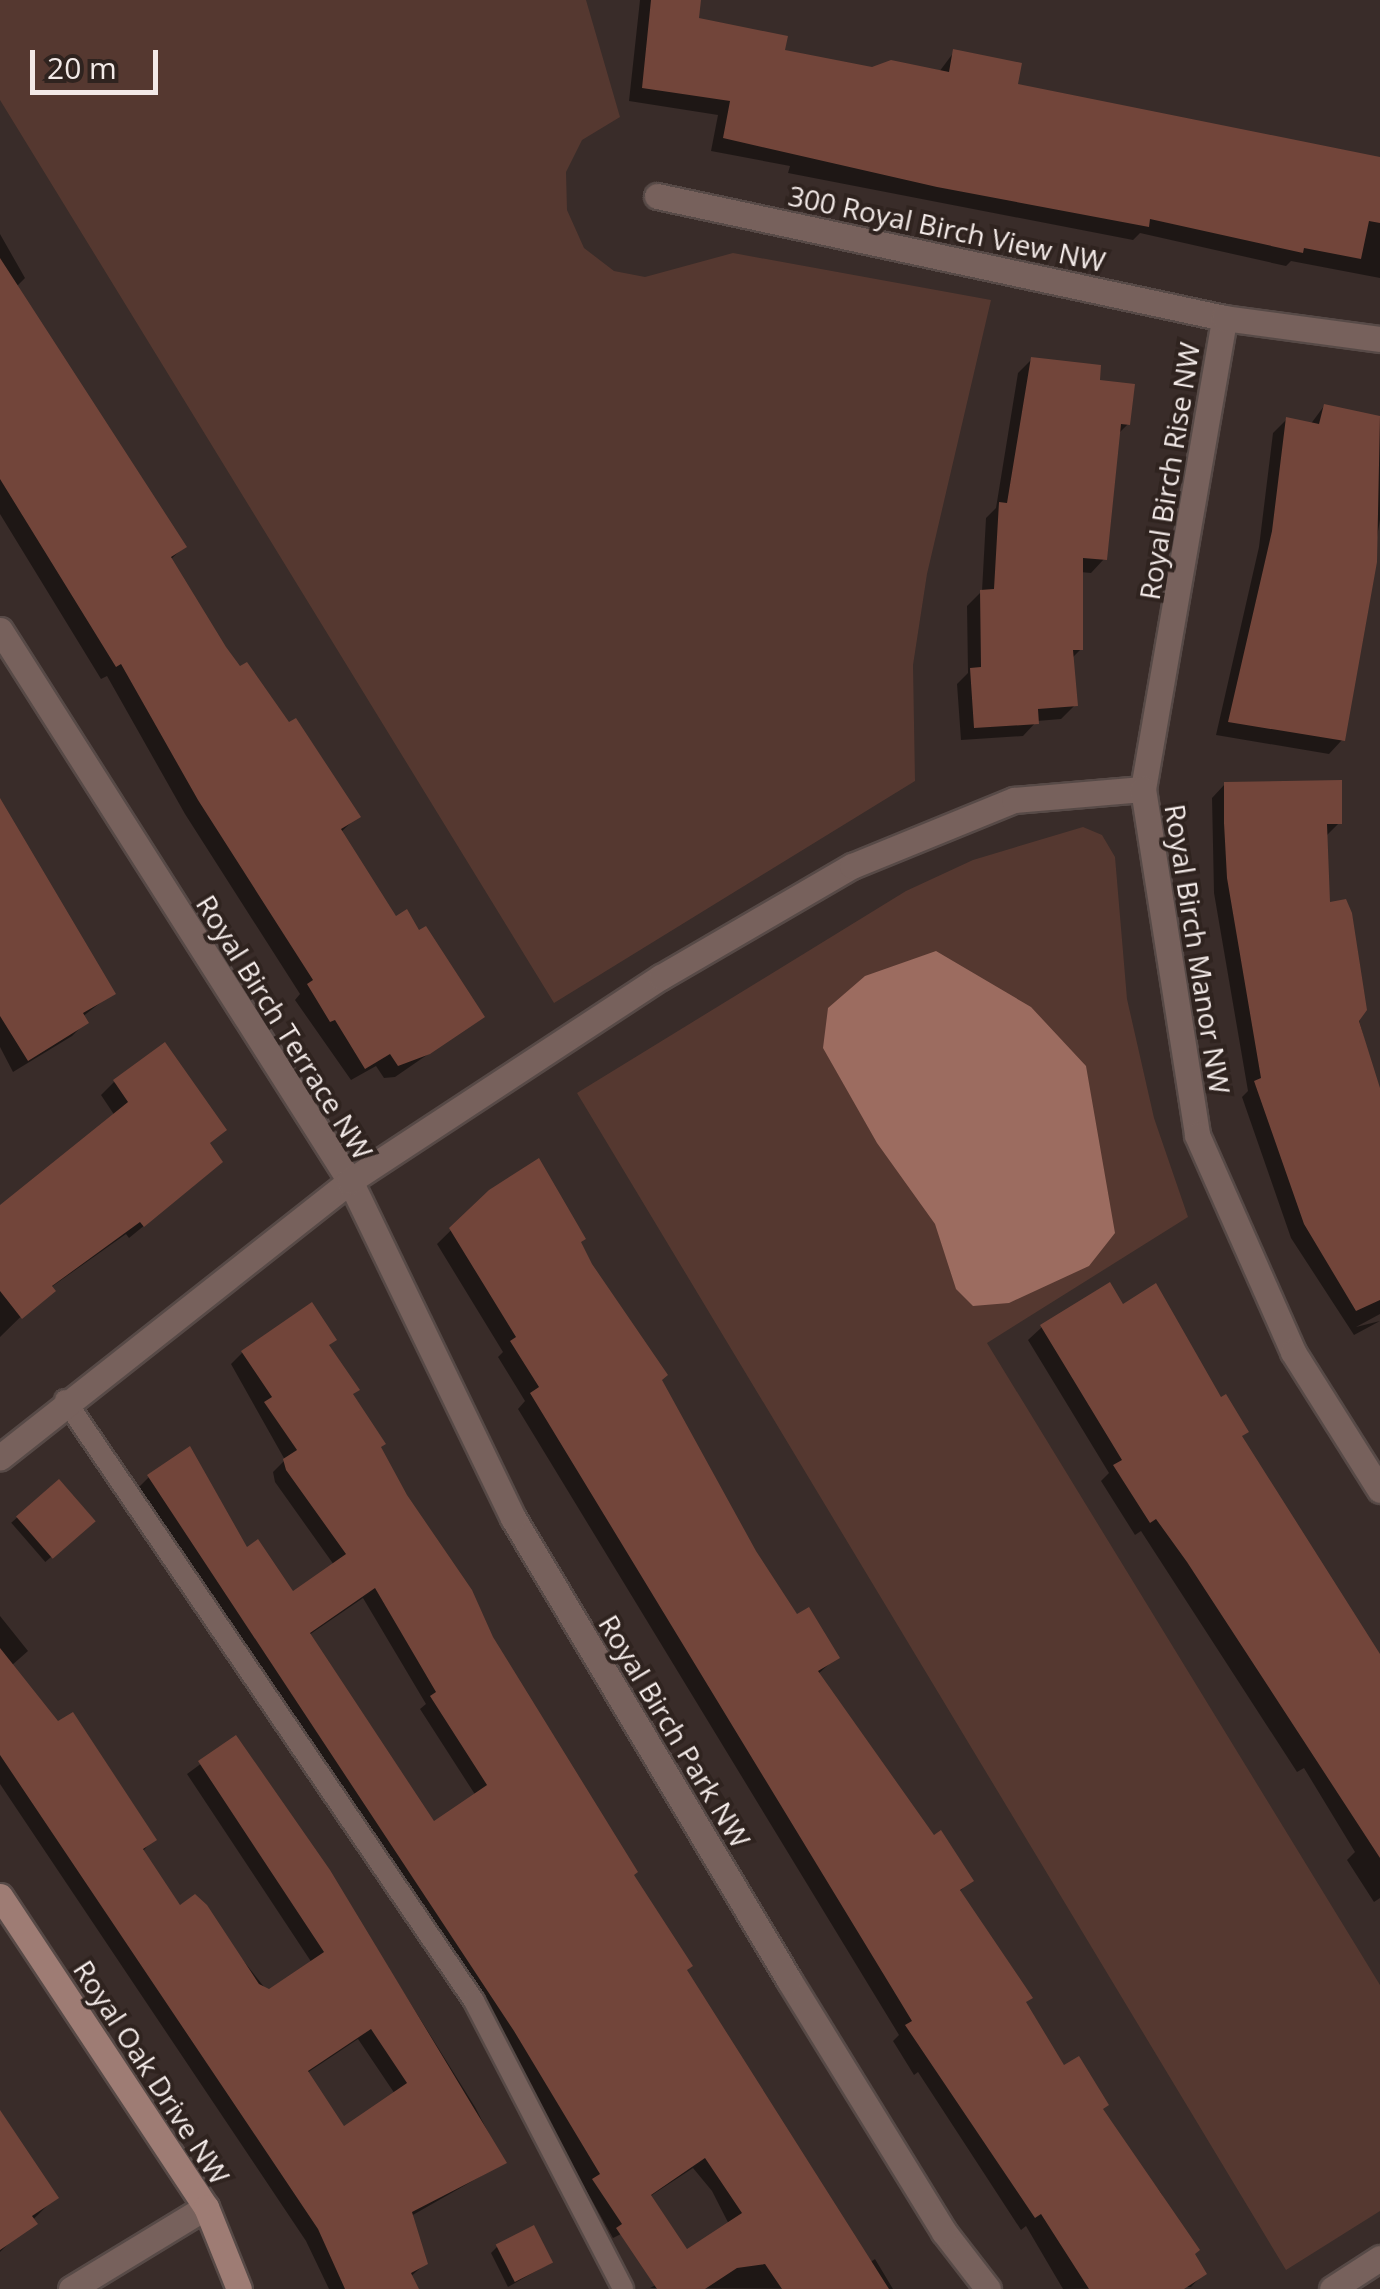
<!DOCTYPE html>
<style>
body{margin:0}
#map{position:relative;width:1380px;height:2289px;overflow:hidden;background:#392c29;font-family:"Open Sans",sans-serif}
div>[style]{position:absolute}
.green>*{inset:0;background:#553830}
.water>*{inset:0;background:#9c6c60}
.shadow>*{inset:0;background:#0007;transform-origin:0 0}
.building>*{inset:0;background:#72453a;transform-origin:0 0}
.roads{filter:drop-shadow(2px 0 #574a47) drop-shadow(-2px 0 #574a47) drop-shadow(0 2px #574a47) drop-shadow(0 -2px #574a47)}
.lane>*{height:20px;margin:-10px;padding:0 10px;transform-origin:10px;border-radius:10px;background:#77615c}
.street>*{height:25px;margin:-12.5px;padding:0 12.5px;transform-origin:12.5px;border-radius:12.5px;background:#77615c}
.secondary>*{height:25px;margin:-12.5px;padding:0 12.5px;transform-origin:12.5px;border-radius:12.5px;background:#9e7c74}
span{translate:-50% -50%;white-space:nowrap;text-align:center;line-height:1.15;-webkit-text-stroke:8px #2f231f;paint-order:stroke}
.street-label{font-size:28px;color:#f2e9e7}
.scale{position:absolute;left:30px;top:50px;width:128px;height:45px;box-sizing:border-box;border:5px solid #f2e9e7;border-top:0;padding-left:12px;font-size:30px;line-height:35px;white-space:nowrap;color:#f2e9e7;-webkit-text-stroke:8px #2f231f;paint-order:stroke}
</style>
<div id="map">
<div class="green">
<i style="clip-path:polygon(0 0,586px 0,620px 117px,582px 140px,566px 172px,567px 210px,584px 248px,614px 271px,645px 277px,733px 253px,991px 300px,927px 574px,913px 665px,915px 781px,554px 1003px,0 100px)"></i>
<i style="clip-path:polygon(1083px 827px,1102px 835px,1115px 857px,1127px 999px,1154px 1118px,1188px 1217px,987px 1343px,1380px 1985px,1380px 2211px,1286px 2270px,577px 1093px,906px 891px,973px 860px)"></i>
</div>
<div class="water">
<i style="clip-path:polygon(936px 951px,1031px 1007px,1086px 1066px,1115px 1233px,1089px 1266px,1009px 1303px,973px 1306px,956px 1289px,935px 1224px,877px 1143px,823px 1048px,828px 1008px,865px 976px)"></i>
</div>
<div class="shadow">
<i style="clip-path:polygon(640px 0,698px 0,693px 19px,783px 52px,872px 69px,939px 72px,954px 52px,1015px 86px,1380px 160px,1380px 278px,1291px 261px,1286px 266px,1140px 233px,1133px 240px,788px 173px,790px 166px,711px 151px,718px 115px,629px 101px)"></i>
<i style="clip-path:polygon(0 234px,25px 278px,15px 288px,184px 547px,170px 560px,224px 649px,358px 816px,341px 832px,395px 919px,482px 1017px,395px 1077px,384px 1078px,376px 1066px,351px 1080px,295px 1000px,300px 994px,185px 814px,107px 676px,101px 679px,0 514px)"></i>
<i style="clip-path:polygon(1032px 359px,1097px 382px,1128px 424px,1117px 435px,1104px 559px,1091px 573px,1080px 572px,1081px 649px,1072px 658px,1075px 705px,1061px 719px,1037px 721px,1023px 736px,961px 740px,957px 684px,968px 673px,967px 606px,982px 591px,986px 518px,996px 508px,1018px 373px)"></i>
<i style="clip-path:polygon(1324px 406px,1380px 418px,1380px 520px,1342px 740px,1329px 754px,1216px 735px,1259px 547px,1273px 433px,1286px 420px,1310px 425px)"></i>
<i style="clip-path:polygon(1225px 784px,1339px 823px,1325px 837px,1328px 905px,1380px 1098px,1380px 1314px,1356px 1327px,1380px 1321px,1354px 1335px,1291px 1238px,1242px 1097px,1248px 1091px,1214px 893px,1212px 798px)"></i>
<i style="clip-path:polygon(0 807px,113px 993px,82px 1017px,86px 1022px,72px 1036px,13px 1072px,0 1047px)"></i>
<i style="clip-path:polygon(114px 1082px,208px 1145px,206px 1175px,129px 1238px,126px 1234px,50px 1288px,0 1337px,0 1208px,115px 1116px,101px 1095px)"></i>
<i style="clip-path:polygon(490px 1192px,579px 1243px,754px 1552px,796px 1617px,837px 1657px,818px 1674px,933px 1839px,970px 1881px,959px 1892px,1024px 2003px,1064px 2068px,1161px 2193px,1204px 2273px,1191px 2287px,1063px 2289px,1026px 2226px,1021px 2230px,918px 2072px,914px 2075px,893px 2041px,899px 2035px,518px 1409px,525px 1401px,498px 1357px,503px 1352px,437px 1244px)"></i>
<i style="clip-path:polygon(1122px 1307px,1240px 1438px,1380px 1659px,1380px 1898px,1374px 1902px,1347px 1860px,1355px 1852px,1304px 1768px,1297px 1772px,1141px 1531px,1135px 1535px,1101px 1481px,1109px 1473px,1028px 1340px,1042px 1327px)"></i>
<i style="clip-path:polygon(evenodd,327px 1346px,378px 1448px,685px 1971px,869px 2263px,875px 2259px,893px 2289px,650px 2288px,738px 2242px,712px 2191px,693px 2168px,649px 2197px,647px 2221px,613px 2238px,503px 2042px,138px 1488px,149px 1477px,292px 1594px,334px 1565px,275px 1482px,273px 1472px,285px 1460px,231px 1364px,242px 1353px,327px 1346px,363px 1598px,426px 1704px,420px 1709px,476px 1796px,433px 1824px,309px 1635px,363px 1598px)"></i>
<i style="left:58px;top:1482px;width:52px;height:62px;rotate:49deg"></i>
<i style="clip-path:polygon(evenodd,0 1616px,28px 1651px,11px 1666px,154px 1839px,142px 1852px,179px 1908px,194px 1898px,268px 1992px,312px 1963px,187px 1774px,236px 1738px,328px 1871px,475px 2107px,504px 2163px,411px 2216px,425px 2264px,410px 2277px,416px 2289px,329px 2289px,306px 2241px,0 1784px,0 1616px,358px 2039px,395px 2094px,343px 2130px,307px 2073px,358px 2039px)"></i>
<i style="clip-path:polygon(0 2115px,56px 2197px,0 2252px)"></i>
<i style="clip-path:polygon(497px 2247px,550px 2263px,508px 2287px,491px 2253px)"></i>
</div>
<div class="building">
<i style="clip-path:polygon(651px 0,701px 0,699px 18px,788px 36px,785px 50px,872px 67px,891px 60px,949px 72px,953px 49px,1022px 63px,1018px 84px,1380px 157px,1380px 223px,1369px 221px,1361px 259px,1304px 248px,1303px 253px,1150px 219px,1149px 227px,937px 187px,723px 138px,730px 101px,642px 88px)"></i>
<i style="clip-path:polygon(0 258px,187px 547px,171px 557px,226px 647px,240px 666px,247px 662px,289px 722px,296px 718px,361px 817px,341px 829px,396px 916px,407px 909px,419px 930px,426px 926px,485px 1017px,430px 1054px,398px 1066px,390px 1054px,365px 1069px,335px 1020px,330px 1022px,307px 984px,313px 980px,198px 800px,121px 664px,116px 667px,0 479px)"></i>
<i style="clip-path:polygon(1031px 357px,1101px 365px,1100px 380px,1135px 384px,1130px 425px,1121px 424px,1107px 560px,1083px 558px,1083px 650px,1073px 650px,1078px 706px,1038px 709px,1039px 724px,974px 728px,970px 668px,981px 667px,980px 590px,994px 589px,999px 502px,1007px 503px)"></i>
<i style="clip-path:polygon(1324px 404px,1380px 416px,1377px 562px,1345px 741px,1228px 722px,1272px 531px,1286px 417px,1319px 424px)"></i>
<i style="clip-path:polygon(1342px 780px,1342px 824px,1327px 824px,1330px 902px,1346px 899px,1352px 913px,1367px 1010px,1359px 1021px,1380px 1088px,1380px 1300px,1356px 1311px,1304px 1224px,1254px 1081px,1261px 1078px,1227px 878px,1224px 823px,1224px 782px)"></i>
<i style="clip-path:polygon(0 798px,116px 994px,83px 1013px,89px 1023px,28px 1061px,0 1016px)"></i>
<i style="clip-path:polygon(165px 1042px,227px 1130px,210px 1143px,223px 1162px,144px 1227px,140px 1222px,52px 1286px,56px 1291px,22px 1319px,0 1291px,0 1205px,128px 1102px,113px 1080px)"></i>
<i style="clip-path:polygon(539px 1158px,586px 1239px,581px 1242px,592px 1264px,668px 1375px,662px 1380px,756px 1551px,797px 1614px,809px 1607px,840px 1658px,818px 1671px,934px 1835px,941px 1830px,974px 1881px,960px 1890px,1033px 1998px,1026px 2002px,1064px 2065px,1079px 2056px,1109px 2105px,1103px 2109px,1200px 2250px,1195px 2254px,1207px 2274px,1184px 2289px,1089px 2289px,1041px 2214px,1035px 2218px,905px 2025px,912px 2021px,530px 1393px,539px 1387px,510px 1341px,516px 1337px,449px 1228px,489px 1190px)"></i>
<i style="clip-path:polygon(1110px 1282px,1123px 1304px,1156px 1283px,1221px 1397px,1226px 1394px,1249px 1432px,1242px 1436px,1380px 1654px,1380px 1858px,1187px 1562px,1156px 1519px,1150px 1523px,1113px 1465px,1122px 1460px,1040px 1325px)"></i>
<i style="clip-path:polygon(evenodd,312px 1302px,337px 1340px,329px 1345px,360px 1390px,353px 1394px,386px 1444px,381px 1447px,407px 1495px,472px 1590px,493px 1637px,638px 1872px,634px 1875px,693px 1966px,687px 1970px,889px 2289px,782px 2289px,765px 2264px,737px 2268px,705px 2289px,657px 2289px,616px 2228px,622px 2224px,592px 2179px,600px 2174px,514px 2031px,147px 1475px,190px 1446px,247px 1547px,258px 1539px,293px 1591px,346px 1554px,286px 1470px,283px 1459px,297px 1450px,264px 1402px,272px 1397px,241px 1351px,312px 1302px,375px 1588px,436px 1692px,430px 1696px,487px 1785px,434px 1821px,310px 1633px,375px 1588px,312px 1302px,705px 2158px,742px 2213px,687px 2249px,651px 2195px,705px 2158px)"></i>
<i style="left:59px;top:1479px;width:56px;height:57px;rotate:49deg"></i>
<i style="clip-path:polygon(evenodd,0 1648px,58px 1721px,73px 1712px,157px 1840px,143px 1849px,180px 1905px,195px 1894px,207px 1905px,259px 1984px,269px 1989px,324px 1952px,198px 1761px,236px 1735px,330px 1870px,507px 2163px,412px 2212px,428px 2264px,411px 2273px,419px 2289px,345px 2289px,318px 2229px,0 1755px,0 1648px,371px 2029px,407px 2083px,344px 2126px,308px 2071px,371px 2029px)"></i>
<i style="clip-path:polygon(0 2110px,59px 2198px,32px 2216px,38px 2224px,0 2250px)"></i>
<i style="left:534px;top:2225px;width:42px;height:43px;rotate:63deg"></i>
</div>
<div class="roads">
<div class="lane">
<i style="left:65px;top:1400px;width:727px;rotate:55.76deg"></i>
<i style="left:474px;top:2001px;width:324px;rotate:62.6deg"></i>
</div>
<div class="street">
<i style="left:657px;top:196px;width:580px;rotate:12.14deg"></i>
<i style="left:0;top:630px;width:653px;rotate:57.58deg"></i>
<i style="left:350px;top:1181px;width:446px;rotate:141.7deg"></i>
<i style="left:1143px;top:789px;width:478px;rotate:-80.2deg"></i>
<i style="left:1224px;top:318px;width:157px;rotate:7.7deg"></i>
<i style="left:71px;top:2289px;width:158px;rotate:-31.3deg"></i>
<i style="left:988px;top:2289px;width:72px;rotate:-127.7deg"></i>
<i style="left:944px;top:2232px;width:296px;rotate:-121.6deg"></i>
<i style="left:789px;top:1980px;width:538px;rotate:-120.85deg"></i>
<i style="left:513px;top:1518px;width:374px;rotate:-115.8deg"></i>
<i style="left:350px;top:1181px;width:372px;rotate:-33.3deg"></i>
<i style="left:661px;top:977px;width:221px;rotate:-30.2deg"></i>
<i style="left:852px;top:866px;width:175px;rotate:-22.2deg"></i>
<i style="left:1014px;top:800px;width:129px;rotate:-4.9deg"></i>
<i style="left:1143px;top:789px;width:350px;rotate:81.1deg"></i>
<i style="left:1197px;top:1135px;width:237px;rotate:66.1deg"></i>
<i style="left:1293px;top:1352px;width:163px;rotate:57.8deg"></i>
<i style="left:1332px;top:2289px;width:57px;rotate:-32.9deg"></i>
</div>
<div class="secondary">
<i style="left:0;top:1896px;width:373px;rotate:56.5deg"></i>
<i style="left:206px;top:2207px;width:88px;rotate:68.1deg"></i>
</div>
</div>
<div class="street-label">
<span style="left:947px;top:228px;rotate:12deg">300 Royal Birch View NW</span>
<span style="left:1169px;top:471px;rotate:-81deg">Royal Birch Rise NW</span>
<span style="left:1198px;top:949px;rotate:81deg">Royal Birch Manor NW</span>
<span style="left:285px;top:1027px;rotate:58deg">Royal Birch Terrace NW</span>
<span style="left:675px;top:1731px;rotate:59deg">Royal Birch Park NW</span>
<span style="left:152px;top:2072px;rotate:57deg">Royal Oak Drive NW</span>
</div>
<div class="scale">20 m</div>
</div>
